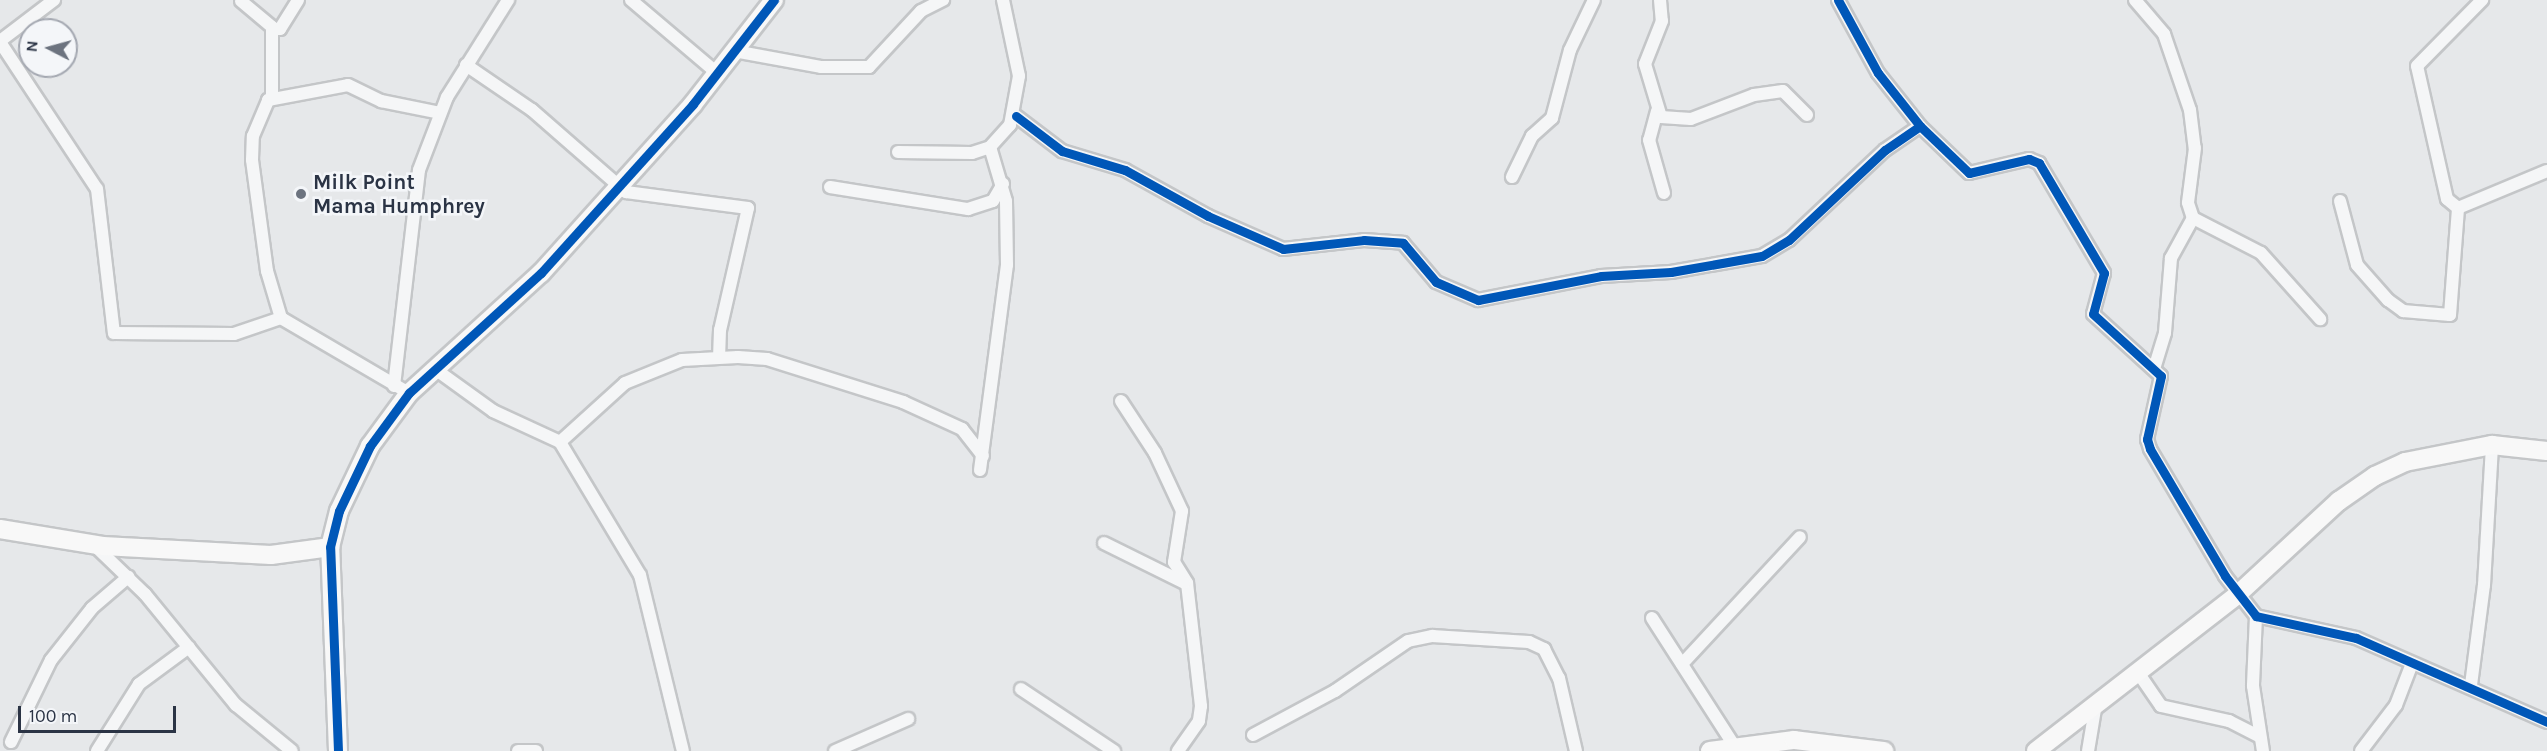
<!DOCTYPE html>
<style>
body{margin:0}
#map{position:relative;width:2547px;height:751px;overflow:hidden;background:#e6e8ea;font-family:Karla,sans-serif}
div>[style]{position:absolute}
.roads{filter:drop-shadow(2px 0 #c4c6c8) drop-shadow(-2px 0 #c4c6c8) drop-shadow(0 2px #c4c6c8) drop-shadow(0 -2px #c4c6c8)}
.street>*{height:12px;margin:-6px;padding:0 6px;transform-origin:6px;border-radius:6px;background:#f5f6f7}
.secondary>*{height:18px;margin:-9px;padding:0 9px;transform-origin:9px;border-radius:9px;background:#f8f8f8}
.cycleway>*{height:9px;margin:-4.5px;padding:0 4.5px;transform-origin:4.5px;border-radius:4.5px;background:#0057b8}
.dots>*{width:16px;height:16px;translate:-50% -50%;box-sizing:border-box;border:3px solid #f4f6f9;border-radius:50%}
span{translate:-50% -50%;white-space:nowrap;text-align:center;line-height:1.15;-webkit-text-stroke:5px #f4f6f9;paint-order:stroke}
.poi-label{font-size:21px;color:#2b3445;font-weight:700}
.left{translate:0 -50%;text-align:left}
.north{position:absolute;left:18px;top:18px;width:60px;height:60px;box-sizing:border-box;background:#f4f6f9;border:2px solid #a4a8b1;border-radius:50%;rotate:276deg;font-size:16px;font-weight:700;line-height:24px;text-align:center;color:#2b3445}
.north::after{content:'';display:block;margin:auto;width:21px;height:27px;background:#6c737f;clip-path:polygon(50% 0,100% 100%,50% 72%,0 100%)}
.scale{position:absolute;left:18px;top:706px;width:158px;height:27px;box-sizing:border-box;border:3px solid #2b3445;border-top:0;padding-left:8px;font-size:18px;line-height:21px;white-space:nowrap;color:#2b3445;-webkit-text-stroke:4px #f4f6f9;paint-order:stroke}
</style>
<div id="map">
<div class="roads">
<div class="street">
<i style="left:631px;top:0;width:113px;rotate:40.3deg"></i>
<i style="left:1660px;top:0;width:21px;rotate:85deg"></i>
<i style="left:1662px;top:21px;width:46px;rotate:111.6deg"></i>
<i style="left:1645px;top:64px;width:55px;rotate:73.2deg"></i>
<i style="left:1661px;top:117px;width:30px;rotate:4deg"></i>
<i style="left:1691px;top:119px;width:67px;rotate:-20.9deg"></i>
<i style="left:1754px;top:95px;width:29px;rotate:-8deg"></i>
<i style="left:1783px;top:91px;width:34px;rotate:45deg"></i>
<i style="left:1838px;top:0;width:83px;rotate:61.3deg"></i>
<i style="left:1878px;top:73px;width:68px;rotate:51.6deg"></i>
<i style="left:1920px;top:126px;width:68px;rotate:43.8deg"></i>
<i style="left:1969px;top:173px;width:62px;rotate:-13.1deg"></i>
<i style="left:2029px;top:159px;width:11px;rotate:22deg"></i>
<i style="left:2039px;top:163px;width:128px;rotate:59.4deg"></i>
<i style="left:2104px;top:273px;width:42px;rotate:105deg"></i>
<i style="left:2093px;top:314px;width:92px;rotate:42.4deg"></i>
<i style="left:2161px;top:376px;width:65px;rotate:102.5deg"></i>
<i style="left:2147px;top:439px;width:10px;rotate:73deg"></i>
<i style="left:2150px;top:449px;width:147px;rotate:59.4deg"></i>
<i style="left:2225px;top:576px;width:51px;rotate:52.2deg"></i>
<i style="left:2256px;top:616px;width:102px;rotate:12.4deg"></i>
<i style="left:2356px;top:638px;width:209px;rotate:23.7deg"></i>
<i style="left:2135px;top:0;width:45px;rotate:49.5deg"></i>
<i style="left:2164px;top:34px;width:80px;rotate:71.1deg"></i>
<i style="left:2190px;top:110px;width:38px;rotate:83deg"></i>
<i style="left:2195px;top:148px;width:55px;rotate:97.3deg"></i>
<i style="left:2188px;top:203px;width:16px;rotate:72deg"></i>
<i style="left:2193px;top:218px;width:46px;rotate:118.8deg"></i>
<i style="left:2171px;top:258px;width:75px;rotate:94.6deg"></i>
<i style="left:2165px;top:333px;width:34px;rotate:107deg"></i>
<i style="left:241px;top:1px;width:40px;rotate:40deg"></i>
<i style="left:272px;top:27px;width:70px;rotate:90deg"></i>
<i style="left:272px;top:29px;width:8px"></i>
<i style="left:280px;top:29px;width:34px;rotate:-58deg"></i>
<i style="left:0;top:41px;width:68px;rotate:-37.2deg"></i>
<i style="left:0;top:42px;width:176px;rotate:56.6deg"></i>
<i style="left:97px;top:189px;width:145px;rotate:83.3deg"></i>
<i style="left:114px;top:333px;width:120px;rotate:0.5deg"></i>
<i style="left:234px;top:334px;width:50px;rotate:-18.8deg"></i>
<i style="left:281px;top:318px;width:148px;rotate:30.4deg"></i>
<i style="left:734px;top:51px;width:88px;rotate:10.4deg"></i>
<i style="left:821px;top:67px;width:48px"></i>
<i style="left:869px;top:67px;width:76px;rotate:-47.1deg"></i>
<i style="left:921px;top:11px;width:25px;rotate:-27deg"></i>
<i style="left:466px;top:65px;width:80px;rotate:34.3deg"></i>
<i style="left:532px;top:110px;width:125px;rotate:41.1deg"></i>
<i style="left:626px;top:192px;width:123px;rotate:7.5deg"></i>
<i style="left:748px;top:208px;width:125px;rotate:102.9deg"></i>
<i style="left:720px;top:330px;width:27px;rotate:92deg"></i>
<i style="left:1657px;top:111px;width:30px;rotate:105deg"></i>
<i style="left:1649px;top:140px;width:55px;rotate:74.2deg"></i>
<i style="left:1016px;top:116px;width:58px;rotate:37.3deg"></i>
<i style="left:1062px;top:151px;width:66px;rotate:16.8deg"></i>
<i style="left:1125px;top:170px;width:95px;rotate:29deg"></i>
<i style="left:1208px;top:216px;width:82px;rotate:23.7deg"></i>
<i style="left:1283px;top:249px;width:81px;rotate:-6.3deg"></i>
<i style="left:1364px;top:240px;width:39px;rotate:4deg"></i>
<i style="left:1403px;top:243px;width:51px;rotate:49.8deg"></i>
<i style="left:1436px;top:282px;width:46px;rotate:23.2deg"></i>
<i style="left:1478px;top:300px;width:125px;rotate:-11deg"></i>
<i style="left:1601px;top:276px;width:70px;rotate:-3.3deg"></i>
<i style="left:1671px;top:272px;width:92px;rotate:-10deg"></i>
<i style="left:1762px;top:256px;width:31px;rotate:-31deg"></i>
<i style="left:1789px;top:240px;width:132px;rotate:-43.2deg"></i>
<i style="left:1885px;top:150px;width:42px;rotate:-34.4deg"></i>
<i style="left:898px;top:152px;width:74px;rotate:0.8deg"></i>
<i style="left:972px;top:153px;width:19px;rotate:-18deg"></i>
<i style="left:990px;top:147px;width:30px;rotate:-48deg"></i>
<i style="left:1010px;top:125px;width:50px;rotate:-79.6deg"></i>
<i style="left:1019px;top:76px;width:78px;rotate:-101.9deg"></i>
<i style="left:1512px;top:177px;width:46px;rotate:-64deg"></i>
<i style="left:1532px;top:136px;width:27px;rotate:-42deg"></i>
<i style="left:1552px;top:118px;width:70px;rotate:-75.2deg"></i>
<i style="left:1570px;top:50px;width:55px;rotate:-64.4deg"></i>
<i style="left:830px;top:187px;width:140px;rotate:9.1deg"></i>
<i style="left:968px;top:209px;width:26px;rotate:-18deg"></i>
<i style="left:993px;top:201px;width:20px;rotate:-60deg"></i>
<i style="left:2340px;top:201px;width:66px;rotate:75.1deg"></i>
<i style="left:2357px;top:265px;width:47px;rotate:48.5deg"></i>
<i style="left:2388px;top:300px;width:19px;rotate:36deg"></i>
<i style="left:2403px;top:311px;width:47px;rotate:4.9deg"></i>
<i style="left:2450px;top:315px;width:107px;rotate:-85.7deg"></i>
<i style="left:2458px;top:208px;width:14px;rotate:-141deg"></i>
<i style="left:2447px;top:199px;width:136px;rotate:-102.7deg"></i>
<i style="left:2417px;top:66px;width:93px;rotate:-45.4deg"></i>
<i style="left:2458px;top:208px;width:96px;rotate:-22.6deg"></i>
<i style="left:2193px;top:218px;width:76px;rotate:27.2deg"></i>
<i style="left:2261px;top:253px;width:89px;rotate:48.2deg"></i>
<i style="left:281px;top:318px;width:49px;rotate:-106.6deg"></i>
<i style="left:267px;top:271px;width:112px;rotate:-97.7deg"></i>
<i style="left:252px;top:160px;width:24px;rotate:-88deg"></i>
<i style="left:253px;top:136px;width:39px;rotate:-67deg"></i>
<i style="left:268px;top:100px;width:81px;rotate:-10.6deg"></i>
<i style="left:348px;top:85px;width:37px;rotate:26deg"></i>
<i style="left:381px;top:101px;width:60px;rotate:11.5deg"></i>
<i style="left:435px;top:369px;width:72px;rotate:35.9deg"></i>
<i style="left:493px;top:411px;width:74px;rotate:24.8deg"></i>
<i style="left:560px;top:442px;width:155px;rotate:59deg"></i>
<i style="left:640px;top:575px;width:181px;rotate:76.3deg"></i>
<i style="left:394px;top:386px;width:217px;rotate:-83.4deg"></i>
<i style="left:419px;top:170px;width:78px;rotate:-69deg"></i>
<i style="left:447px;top:97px;width:115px;rotate:-57.8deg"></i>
<i style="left:1121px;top:401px;width:62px;rotate:56.8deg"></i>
<i style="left:1155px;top:453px;width:64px;rotate:65deg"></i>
<i style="left:1182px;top:511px;width:52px;rotate:98.9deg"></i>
<i style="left:1174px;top:562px;width:25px;rotate:58deg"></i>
<i style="left:1187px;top:583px;width:124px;rotate:83.5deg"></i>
<i style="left:1201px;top:706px;width:15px;rotate:98deg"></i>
<i style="left:1199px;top:721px;width:37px;rotate:125deg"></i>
<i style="left:560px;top:442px;width:88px;rotate:-42.2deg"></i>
<i style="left:625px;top:383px;width:61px;rotate:-22deg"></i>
<i style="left:682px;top:360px;width:56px;rotate:-3.1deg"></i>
<i style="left:738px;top:357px;width:29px;rotate:4deg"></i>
<i style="left:767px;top:359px;width:143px;rotate:17.5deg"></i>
<i style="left:903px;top:402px;width:65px;rotate:24.6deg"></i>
<i style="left:962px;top:429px;width:34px;rotate:52deg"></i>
<i style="left:980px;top:470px;width:207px;rotate:-82.5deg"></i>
<i style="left:1007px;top:265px;width:64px;rotate:-90.9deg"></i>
<i style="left:1006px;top:201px;width:56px;rotate:-106.5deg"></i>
<i style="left:1104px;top:543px;width:90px;rotate:26.3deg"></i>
<i style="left:94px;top:545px;width:71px;rotate:43.9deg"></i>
<i style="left:145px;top:594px;width:144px;rotate:50.7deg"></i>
<i style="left:236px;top:705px;width:72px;rotate:39.4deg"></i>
<i style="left:2256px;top:616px;width:70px;rotate:92.5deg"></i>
<i style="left:2253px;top:686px;width:66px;rotate:81.3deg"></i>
<i style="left:1652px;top:618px;width:151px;rotate:57.2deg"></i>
<i style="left:1682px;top:664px;width:173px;rotate:-47.1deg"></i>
<i style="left:2137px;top:671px;width:42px;rotate:55.6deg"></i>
<i style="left:2161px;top:706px;width:70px;rotate:12.4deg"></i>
<i style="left:2229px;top:721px;width:35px;rotate:27deg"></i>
<i style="left:2471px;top:685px;width:101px;rotate:-82.6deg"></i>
<i style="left:2484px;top:585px;width:140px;rotate:-86.7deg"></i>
<i style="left:1021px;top:689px;width:112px;rotate:33.7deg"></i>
<i style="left:1253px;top:735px;width:93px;rotate:-28.2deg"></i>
<i style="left:1335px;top:691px;width:88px;rotate:-34.4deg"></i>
<i style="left:1408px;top:641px;width:25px;rotate:-12deg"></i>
<i style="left:1432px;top:636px;width:97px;rotate:3.5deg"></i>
<i style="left:1529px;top:642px;width:17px;rotate:25deg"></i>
<i style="left:1544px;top:649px;width:33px;rotate:63deg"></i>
<i style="left:1559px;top:678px;width:75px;rotate:76.9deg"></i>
<i style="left:11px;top:742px;width:91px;rotate:-64deg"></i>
<i style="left:51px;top:660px;width:66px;rotate:-51.7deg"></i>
<i style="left:92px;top:608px;width:48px;rotate:-40.7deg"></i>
<i style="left:97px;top:751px;width:79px;rotate:-57.9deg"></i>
<i style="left:139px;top:684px;width:62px;rotate:-36.5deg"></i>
<i style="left:518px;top:751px;width:18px"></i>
<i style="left:835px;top:751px;width:80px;rotate:-23.7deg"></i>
<i style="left:2088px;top:751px;width:49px;rotate:-80.5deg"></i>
<i style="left:2361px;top:751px;width:58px;rotate:-52.7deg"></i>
<i style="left:2396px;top:705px;width:42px;rotate:-69deg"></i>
</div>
<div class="secondary">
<i style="left:0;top:529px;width:104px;rotate:9.4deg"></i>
<i style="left:103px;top:546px;width:168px;rotate:3.1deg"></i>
<i style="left:271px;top:555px;width:60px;rotate:-7.7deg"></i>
<i style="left:338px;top:751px;width:204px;rotate:-92.2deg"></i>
<i style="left:330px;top:547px;width:37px;rotate:-76deg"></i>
<i style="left:339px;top:511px;width:72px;rotate:-64.5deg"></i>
<i style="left:370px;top:446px;width:66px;rotate:-53.7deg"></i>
<i style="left:409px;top:393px;width:178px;rotate:-42.3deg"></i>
<i style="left:541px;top:273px;width:227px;rotate:-48deg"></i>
<i style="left:693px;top:104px;width:132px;rotate:-52.1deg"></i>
<i style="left:1710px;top:751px;width:85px;rotate:-7.5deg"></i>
<i style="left:1794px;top:740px;width:91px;rotate:7deg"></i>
<i style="left:2036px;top:751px;width:254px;rotate:-37.8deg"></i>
<i style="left:2237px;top:595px;width:139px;rotate:-42.7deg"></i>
<i style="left:2339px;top:501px;width:44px;rotate:-34.8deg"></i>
<i style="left:2375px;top:476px;width:33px;rotate:-25deg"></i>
<i style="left:2405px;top:462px;width:89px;rotate:-11.1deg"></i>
<i style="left:2492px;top:445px;width:55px;rotate:6.2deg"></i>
</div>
</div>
<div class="cycleway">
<i style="left:1838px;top:0;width:83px;rotate:61.3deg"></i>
<i style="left:1878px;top:73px;width:68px;rotate:51.6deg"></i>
<i style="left:1920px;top:126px;width:68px;rotate:43.8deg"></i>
<i style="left:1969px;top:173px;width:62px;rotate:-13.1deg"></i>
<i style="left:2029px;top:159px;width:11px;rotate:22deg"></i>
<i style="left:2039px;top:163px;width:128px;rotate:59.4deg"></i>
<i style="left:2104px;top:273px;width:42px;rotate:105deg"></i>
<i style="left:2093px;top:314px;width:92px;rotate:42.4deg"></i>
<i style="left:2161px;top:376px;width:65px;rotate:102.5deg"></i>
<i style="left:2147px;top:439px;width:10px;rotate:73deg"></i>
<i style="left:2150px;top:449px;width:147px;rotate:59.4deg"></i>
<i style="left:2225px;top:576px;width:51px;rotate:52.2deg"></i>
<i style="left:2256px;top:616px;width:102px;rotate:12.4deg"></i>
<i style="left:2356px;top:638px;width:209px;rotate:23.7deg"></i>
<i style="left:1016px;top:116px;width:58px;rotate:37.3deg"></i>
<i style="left:1062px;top:151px;width:66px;rotate:16.8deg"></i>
<i style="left:1125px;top:170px;width:95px;rotate:29deg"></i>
<i style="left:1208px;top:216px;width:82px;rotate:23.7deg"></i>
<i style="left:1283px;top:249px;width:81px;rotate:-6.3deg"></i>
<i style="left:1364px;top:240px;width:39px;rotate:4deg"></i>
<i style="left:1403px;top:243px;width:51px;rotate:49.8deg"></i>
<i style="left:1436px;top:282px;width:46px;rotate:23.2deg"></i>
<i style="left:1478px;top:300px;width:125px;rotate:-11deg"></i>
<i style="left:1601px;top:276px;width:70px;rotate:-3.3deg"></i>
<i style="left:1671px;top:272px;width:92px;rotate:-10deg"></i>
<i style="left:1762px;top:256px;width:31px;rotate:-31deg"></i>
<i style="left:1789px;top:240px;width:132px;rotate:-43.2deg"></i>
<i style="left:1885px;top:150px;width:42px;rotate:-34.4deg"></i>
<i style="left:338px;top:751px;width:204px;rotate:-92.2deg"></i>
<i style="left:330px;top:547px;width:37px;rotate:-76deg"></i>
<i style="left:339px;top:511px;width:72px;rotate:-64.5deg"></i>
<i style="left:370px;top:446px;width:66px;rotate:-53.7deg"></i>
<i style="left:409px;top:393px;width:178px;rotate:-42.3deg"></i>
<i style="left:541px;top:273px;width:227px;rotate:-48deg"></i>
<i style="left:693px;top:104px;width:132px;rotate:-52.1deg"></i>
</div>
<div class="dots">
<i style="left:301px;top:194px;background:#6c737f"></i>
</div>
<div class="poi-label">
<span class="left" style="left:313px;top:194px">Milk Point<br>Mama Humphrey</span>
</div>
<div class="north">N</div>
<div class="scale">100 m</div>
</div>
